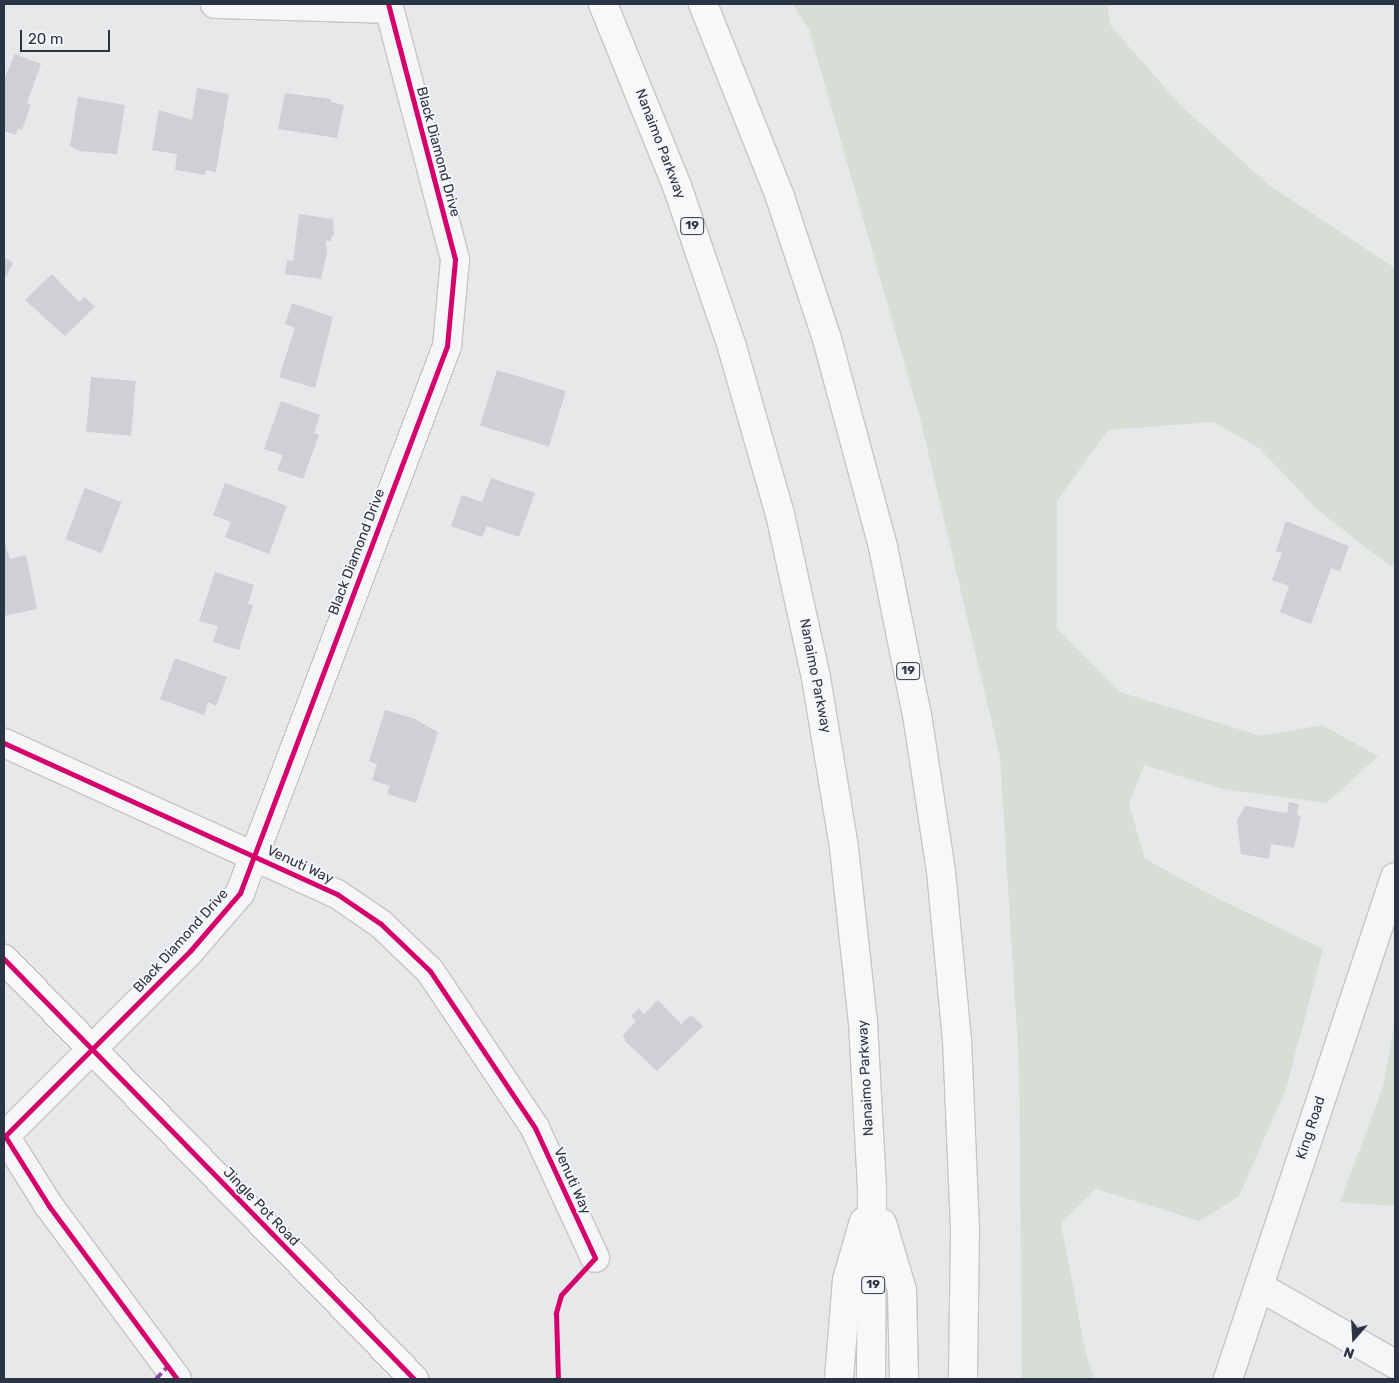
<!DOCTYPE html>
<style>
body{margin:0}
#map{position:relative;width:1399px;height:1383px;overflow:hidden;background:#e6e8ea;font-family:Rubik,sans-serif}
div>[style]{position:absolute}
.green>*{inset:0;background:#d6ded6}
.building>*{inset:0;background:#ced0d3;transform-origin:0 0}
.roads{filter:drop-shadow(1px 0 #c4c6c8) drop-shadow(-1px 0 #c4c6c8) drop-shadow(0 1px #c4c6c8) drop-shadow(0 -1px #c4c6c8)}
.street>*{height:28px;margin:-14px;padding:0 14px;transform-origin:14px;border-radius:14px;background:#f5f6f7}
.secondary>*{height:28px;margin:-14px;padding:0 14px;transform-origin:14px;border-radius:14px;background:#f8f8f8}
.highway>*{height:28px;margin:-14px;padding:0 14px;transform-origin:14px;border-radius:14px;background:#f8f8f8}
.quiet>*{height:4px;margin-top:-2px;transform-origin:0;background:repeating-linear-gradient(90deg,#8e44ad 0 8px,transparent 0 12px)}
.cycleway>*{height:5px;margin:-2.5px;padding:0 2.5px;transform-origin:2.5px;border-radius:2.5px;background:#d6006c}
span{translate:-50% -50%;white-space:nowrap;text-align:center;line-height:1.15;-webkit-text-stroke:4px #f4f6f9;paint-order:stroke}
.shield-label span{padding:1px 4px;background:#f4f6f9;border:1px solid;border-radius:4px;-webkit-text-stroke-width:0}
.shield-label{font-size:12px;color:#2b3445;font-weight:700}
.street-label{font-size:14px;color:#2b3445}
.frame{position:absolute;inset:0;border:5px solid #2b3445;pointer-events:none}
.north{position:absolute;left:1329px;top:1313px;width:50px;height:50px;-webkit-text-stroke:4px #f4f6f9;paint-order:stroke;rotate:199deg;font-size:14px;font-weight:700;line-height:20px;text-align:center;color:#2b3445}
.north::after{content:'';display:block;margin:auto;width:18px;height:22px;background:#2b3445;clip-path:polygon(50% 0,100% 100%,50% 72%,0 100%)}
.scale{position:absolute;left:20px;top:30px;width:90px;height:22px;box-sizing:border-box;border:2px solid #2b3445;border-top:0;padding-left:6px;font-size:15px;line-height:18px;white-space:nowrap;color:#2b3445;-webkit-text-stroke:4px #f4f6f9;paint-order:stroke}
</style>
<div id="map">
<div class="green">
<i style="clip-path:polygon(792px 4px,1107px 4px,1111px 26px,1179px 104px,1269px 185px,1395px 268px,1395px 565px,1391px 567px,1318px 510px,1259px 448px,1213px 422px,1108px 430px,1057px 501px,1057px 628px,1120px 692px,1261px 736px,1322px 725px,1378px 756px,1327px 803px,1222px 789px,1144px 765px,1129px 804px,1145px 859px,1211px 895px,1323px 949px,1286px 1089px,1239px 1196px,1200px 1221px,1096px 1189px,1061px 1223px,1086px 1355px,1095px 1379px,1022px 1379px,1019px 1064px,1000px 757px,921px 422px,809px 29px)"></i>
<i style="clip-path:polygon(1395px 1021px,1395px 1206px,1340px 1202px,1383px 1087px)"></i>
</div>
<div class="building">
<i style="clip-path:polygon(15px 54px,41px 64px,27px 103px,31px 105px,22px 130px,18px 129px,16px 135px,4px 131px,4px 80px)"></i>
<i style="clip-path:polygon(197px 88px,229px 94px,216px 172px,206px 170px,205px 175px,175px 170px,177px 154px,152px 150px,159px 110px,192px 120px)"></i>
<i style="clip-path:polygon(285px 93px,331px 99px,331px 102px,344px 105px,337px 138px,278px 129px)"></i>
<i style="clip-path:polygon(78px 97px,125px 105px,117px 154px,79px 151px,70px 146px)"></i>
<i style="clip-path:polygon(299px 214px,333px 219px,334px 234px,330px 241px,326px 241px,327px 252px,321px 279px,285px 274px,287px 260px,293px 261px)"></i>
<i style="clip-path:polygon(4px 257px,13px 263px,4px 280px)"></i>
<i style="clip-path:polygon(52px 274px,79px 302px,85px 297px,95px 307px,65px 336px,25px 300px)"></i>
<i style="clip-path:polygon(292px 303px,333px 317px,315px 388px,279px 377px,295px 328px,285px 324px)"></i>
<i style="left:497px;top:370px;width:72px;height:58px;rotate:17deg"></i>
<i style="left:91px;top:377px;width:45px;height:55px;rotate:5deg"></i>
<i style="clip-path:polygon(281px 401px,320px 415px,314px 433px,319px 435px,303px 479px,277px 470px,283px 455px,264px 449px)"></i>
<i style="clip-path:polygon(491px 478px,535px 493px,519px 537px,487px 526px,482px 537px,451px 526px,462px 495px,482px 502px)"></i>
<i style="clip-path:polygon(225px 483px,287px 506px,269px 554px,225px 537px,231px 522px,213px 515px)"></i>
<i style="left:85px;top:488px;width:39px;height:55px;rotate:21deg"></i>
<i style="clip-path:polygon(1286px 521px,1349px 546px,1340px 571px,1331px 568px,1311px 624px,1280px 612px,1289px 586px,1272px 580px,1282px 553px,1276px 551px)"></i>
<i style="clip-path:polygon(4px 541px,10px 559px,26px 555px,37px 609px,4px 616px)"></i>
<i style="clip-path:polygon(215px 572px,254px 585px,248px 604px,253px 605px,239px 650px,213px 642px,218px 626px,199px 621px)"></i>
<i style="clip-path:polygon(175px 658px,227px 677px,216px 706px,208px 702px,204px 715px,160px 699px)"></i>
<i style="clip-path:polygon(385px 710px,415px 719px,438px 732px,416px 803px,387px 794px,390px 786px,372px 780px,377px 764px,369px 761px)"></i>
<i style="clip-path:polygon(1289px 802px,1299px 804px,1297px 815px,1301px 816px,1294px 848px,1271px 844px,1269px 859px,1241px 854px,1237px 821px,1245px 806px,1287px 813px)"></i>
<i style="clip-path:polygon(658px 1000px,681px 1024px,691px 1015px,703px 1026px,657px 1071px,625px 1041px,623px 1035px,636px 1021px,631px 1016px,639px 1008px,644px 1014px)"></i>
</div>
<div class="roads">
<div class="street">
<i style="left:215px;top:4px;width:174px;rotate:1.6deg"></i>
<i style="left:4px;top:743px;width:366px;rotate:24.4deg"></i>
<i style="left:337px;top:894px;width:53px;rotate:34.3deg"></i>
<i style="left:381px;top:924px;width:68px;rotate:43.8deg"></i>
<i style="left:430px;top:971px;width:189px;rotate:56.2deg"></i>
<i style="left:535px;top:1128px;width:143px;rotate:65.2deg"></i>
<i style="left:1260px;top:1287px;width:155px;rotate:29.7deg"></i>
<i style="left:177px;top:1379px;width:215px;rotate:-126.5deg"></i>
<i style="left:49px;top:1206px;width:83px;rotate:-122.2deg"></i>
<i style="left:5px;top:1136px;width:262px;rotate:-45deg"></i>
<i style="left:190px;top:951px;width:77px;rotate:-49.2deg"></i>
<i style="left:240px;top:893px;width:585px;rotate:-69.27deg"></i>
<i style="left:447px;top:346px;width:87px;rotate:-84.7deg"></i>
<i style="left:455px;top:259px;width:264px;rotate:-104.7deg"></i>
<i style="left:1228px;top:1379px;width:529px;rotate:-71.6deg"></i>
</div>
<div class="secondary">
<i style="left:4px;top:959px;width:587px;rotate:45.69deg"></i>
</div>
<div class="highway">
<i style="left:603px;top:4px;width:196px;rotate:67.9deg"></i>
<i style="left:677px;top:186px;width:170px;rotate:71.1deg"></i>
<i style="left:732px;top:347px;width:174px;rotate:74deg"></i>
<i style="left:780px;top:514px;width:168px;rotate:77.6deg"></i>
<i style="left:816px;top:678px;width:172px;rotate:80.6deg"></i>
<i style="left:844px;top:848px;width:175px;rotate:83.8deg"></i>
<i style="left:863px;top:1022px;width:168px;rotate:86.9deg"></i>
<i style="left:872px;top:1190px;width:189px;rotate:90.3deg"></i>
<i style="left:703px;top:4px;width:208px;rotate:68.2deg"></i>
<i style="left:780px;top:197px;width:150px;rotate:71.7deg"></i>
<i style="left:827px;top:339px;width:215px;rotate:74.9deg"></i>
<i style="left:883px;top:547px;width:177px;rotate:78.6deg"></i>
<i style="left:918px;top:721px;width:152px;rotate:81.3deg"></i>
<i style="left:941px;top:871px;width:169px;rotate:84.6deg"></i>
<i style="left:957px;top:1039px;width:193px;rotate:87.6deg"></i>
<i style="left:965px;top:1232px;width:147px;rotate:90.8deg"></i>
<i style="left:882px;top:1223px;width:70px;rotate:73.4deg"></i>
<i style="left:902px;top:1290px;width:89px;rotate:88.7deg"></i>
<i style="left:839px;top:1379px;width:99px;rotate:-85.4deg"></i>
<i style="left:847px;top:1280px;width:61px;rotate:-73.9deg"></i>
</div>
</div>
<div class="quiet">
<i style="left:156px;top:1379px;width:16px;rotate:-47deg"></i>
</div>
<div class="cycleway">
<i style="left:4px;top:743px;width:366px;rotate:24.4deg"></i>
<i style="left:337px;top:894px;width:53px;rotate:34.3deg"></i>
<i style="left:381px;top:924px;width:68px;rotate:43.8deg"></i>
<i style="left:430px;top:971px;width:189px;rotate:56.2deg"></i>
<i style="left:535px;top:1128px;width:143px;rotate:65.2deg"></i>
<i style="left:595px;top:1258px;width:50px;rotate:132.6deg"></i>
<i style="left:561px;top:1295px;width:19px;rotate:106deg"></i>
<i style="left:556px;top:1313px;width:66px;rotate:88.3deg"></i>
<i style="left:4px;top:959px;width:587px;rotate:45.69deg"></i>
<i style="left:177px;top:1379px;width:215px;rotate:-126.5deg"></i>
<i style="left:49px;top:1206px;width:83px;rotate:-122.2deg"></i>
<i style="left:5px;top:1136px;width:262px;rotate:-45deg"></i>
<i style="left:190px;top:951px;width:77px;rotate:-49.2deg"></i>
<i style="left:240px;top:893px;width:585px;rotate:-69.27deg"></i>
<i style="left:447px;top:346px;width:87px;rotate:-84.7deg"></i>
<i style="left:455px;top:259px;width:264px;rotate:-104.7deg"></i>
</div>
<div class="shield-label">
<span style="left:692px;top:226px">19</span>
<span style="left:908px;top:671px">19</span>
<span style="left:873px;top:1285px">19</span>
</div>
<div class="street-label">
<span style="left:660px;top:144px;rotate:69deg">Nanaimo Parkway</span>
<span style="left:438px;top:152px;rotate:75deg">Black Diamond Drive</span>
<span style="left:357px;top:552px;rotate:-69deg">Black Diamond Drive</span>
<span style="left:815px;top:676px;rotate:79deg">Nanaimo Parkway</span>
<span style="left:300px;top:865px;rotate:25deg">Venuti Way</span>
<span style="left:181px;top:941px;rotate:-48deg">Black Diamond Drive</span>
<span style="left:866px;top:1078px;rotate:-93deg">Nanaimo Parkway</span>
<span style="left:1311px;top:1128px;rotate:-72deg">King Road</span>
<span style="left:572px;top:1181px;rotate:66deg">Venuti Way</span>
<span style="left:261px;top:1207px;rotate:46deg">Jingle Pot Road</span>
</div>
<div class="frame"></div>
<div class="north">N</div>
<div class="scale">20 m</div>
</div>
